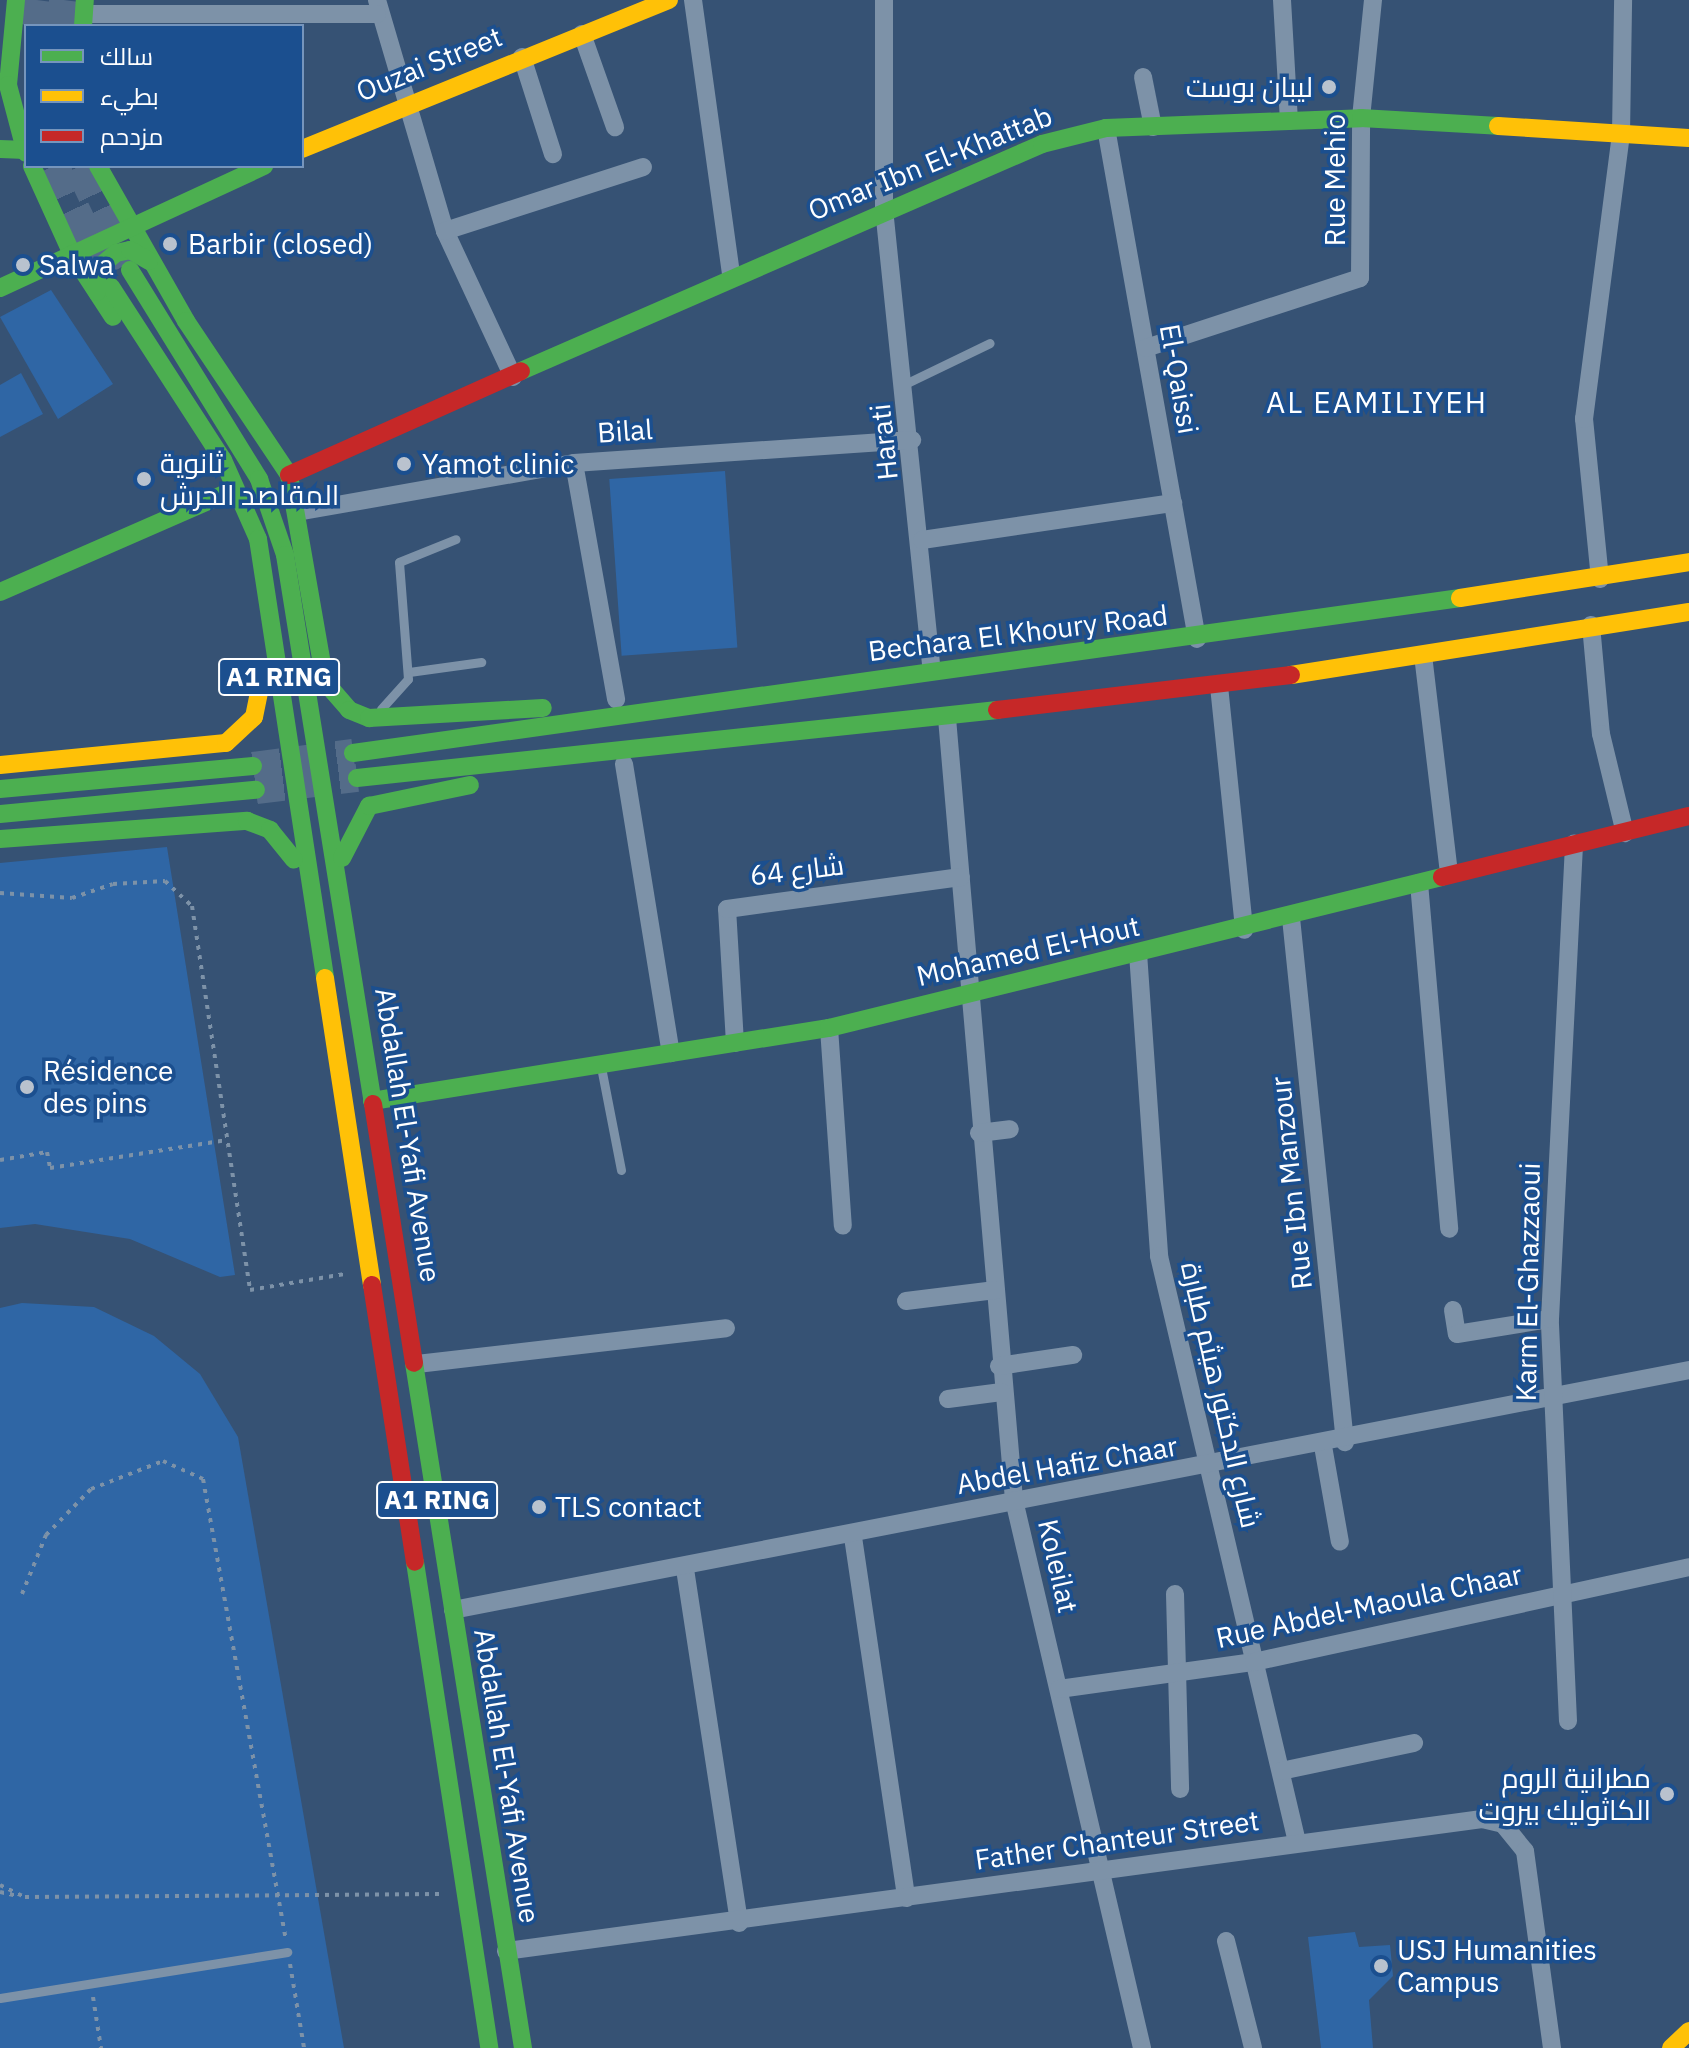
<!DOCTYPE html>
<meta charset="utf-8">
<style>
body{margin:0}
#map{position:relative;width:1689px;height:2048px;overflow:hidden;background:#365274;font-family:"IBM Plex Sans",Cairo,sans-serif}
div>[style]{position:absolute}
.green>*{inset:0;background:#2f66a5;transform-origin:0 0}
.primary-tunnel>*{height:28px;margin-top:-14px;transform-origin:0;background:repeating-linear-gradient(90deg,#546c89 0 28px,transparent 0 42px)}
.highway-tunnel>*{height:32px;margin-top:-16px;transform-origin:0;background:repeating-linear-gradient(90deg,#546c89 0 32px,transparent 0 48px)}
.path>*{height:4px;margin-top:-2px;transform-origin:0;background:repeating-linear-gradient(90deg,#7d92a8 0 4px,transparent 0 10px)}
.lane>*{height:9px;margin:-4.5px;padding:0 4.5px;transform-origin:4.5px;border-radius:4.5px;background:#7d92a8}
.street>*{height:18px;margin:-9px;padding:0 9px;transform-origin:9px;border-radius:9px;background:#7d92a8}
.fast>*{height:18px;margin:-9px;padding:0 9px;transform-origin:9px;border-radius:9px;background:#4caf50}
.slow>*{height:18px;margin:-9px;padding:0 9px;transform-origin:9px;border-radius:9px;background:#ffc107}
.jam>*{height:18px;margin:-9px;padding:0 9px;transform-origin:9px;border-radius:9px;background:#c62828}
.dots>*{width:22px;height:22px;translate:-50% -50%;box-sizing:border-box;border:4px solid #1b4f8f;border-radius:50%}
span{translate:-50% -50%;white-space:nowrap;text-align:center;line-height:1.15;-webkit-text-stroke:7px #1b4f8f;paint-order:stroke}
.shield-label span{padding:2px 6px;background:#1b4f8f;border:2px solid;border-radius:6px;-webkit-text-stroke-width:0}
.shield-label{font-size:26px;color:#fff;font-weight:700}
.street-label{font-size:28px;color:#fff}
.poi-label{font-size:28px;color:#fff}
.right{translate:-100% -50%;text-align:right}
.left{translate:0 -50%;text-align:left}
.neighbourhood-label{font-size:30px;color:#fff;letter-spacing:2px}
.legend{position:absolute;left:24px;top:24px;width:280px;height:144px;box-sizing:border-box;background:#1b4f8f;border:2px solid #7695bc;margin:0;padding:10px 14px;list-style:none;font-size:24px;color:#fff}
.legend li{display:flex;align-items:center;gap:16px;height:40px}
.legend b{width:40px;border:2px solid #7695bc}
</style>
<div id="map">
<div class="green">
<i style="clip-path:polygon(51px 290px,113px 384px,58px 419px,0 317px)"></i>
<i style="clip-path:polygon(21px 373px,43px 414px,0 437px,0 385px)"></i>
<i style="left:725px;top:471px;width:177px;height:116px;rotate:86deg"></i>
<i style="clip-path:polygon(167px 847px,235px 1275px,220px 1277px,130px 1239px,35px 1224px,0 1228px,0 863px)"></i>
<i style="clip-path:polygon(22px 1303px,94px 1307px,154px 1336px,200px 1374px,238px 1437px,344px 2048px,0 2048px,0 1308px)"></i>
<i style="clip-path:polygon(1355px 1932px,1359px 1947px,1390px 1945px,1393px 1976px,1369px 2000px,1373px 2048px,1321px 2048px,1308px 1937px)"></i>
</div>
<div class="primary-tunnel">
<i style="left:253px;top:766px;width:101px;rotate:-7.4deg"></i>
<i style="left:256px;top:790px;width:102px;rotate:-6.8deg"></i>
</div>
<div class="highway-tunnel">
<i style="left:35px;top:26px;width:26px;rotate:-83deg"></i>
<i style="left:62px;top:26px;width:26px;rotate:-83deg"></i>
<i style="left:53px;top:166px;width:121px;rotate:64.5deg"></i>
<i style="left:80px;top:166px;width:109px;rotate:64.4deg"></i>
</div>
<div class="path">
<i style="left:0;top:893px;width:72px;rotate:4deg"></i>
<i style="left:72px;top:898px;width:43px;rotate:-18.9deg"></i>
<i style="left:113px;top:884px;width:52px;rotate:-3.3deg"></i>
<i style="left:165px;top:881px;width:37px;rotate:43deg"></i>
<i style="left:192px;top:906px;width:388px;rotate:81.4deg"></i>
<i style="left:250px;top:1290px;width:96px;rotate:-9.6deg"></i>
<i style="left:0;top:1160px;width:48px;rotate:-9.7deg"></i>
<i style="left:47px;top:1152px;width:16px;rotate:79deg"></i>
<i style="left:50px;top:1168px;width:179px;rotate:-9deg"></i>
<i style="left:22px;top:1594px;width:64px;rotate:-67.9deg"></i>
<i style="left:46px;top:1535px;width:64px;rotate:-45.6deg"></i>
<i style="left:91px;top:1489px;width:77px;rotate:-21.3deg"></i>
<i style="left:163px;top:1461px;width:44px;rotate:24.2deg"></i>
<i style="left:203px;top:1479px;width:467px;rotate:79.8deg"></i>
<i style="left:0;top:1885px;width:28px;rotate:26deg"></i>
<i style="left:25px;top:1897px;width:414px;rotate:-0.4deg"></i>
<i style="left:0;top:1892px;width:18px;rotate:13deg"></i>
<i style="left:290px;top:1964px;width:85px;rotate:80.5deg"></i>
<i style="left:93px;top:1997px;width:52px;rotate:81.1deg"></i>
</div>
<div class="lane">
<i style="left:905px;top:384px;width:94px;rotate:-25.8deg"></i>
<i style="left:409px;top:672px;width:73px;rotate:-7.9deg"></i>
<i style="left:381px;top:709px;width:40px;rotate:-48deg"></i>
<i style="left:408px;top:679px;width:117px;rotate:-94.4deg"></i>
<i style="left:399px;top:562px;width:61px;rotate:-22deg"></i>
<i style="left:601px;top:1067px;width:105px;rotate:79deg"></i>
<i style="left:0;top:1998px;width:291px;rotate:-9.1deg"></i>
</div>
<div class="street">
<i style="left:377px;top:0;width:241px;rotate:73.6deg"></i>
<i style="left:445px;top:231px;width:161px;rotate:65deg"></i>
<i style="left:693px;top:0;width:278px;rotate:82.1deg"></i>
<i style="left:884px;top:0;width:209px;rotate:90deg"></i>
<i style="left:884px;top:209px;width:463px;rotate:84.1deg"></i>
<i style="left:1282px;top:0;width:121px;rotate:86.7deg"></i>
<i style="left:84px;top:14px;width:293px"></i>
<i style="left:582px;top:34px;width:99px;rotate:70.5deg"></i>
<i style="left:522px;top:57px;width:102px;rotate:72.3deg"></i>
<i style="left:1143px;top:77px;width:51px;rotate:78.7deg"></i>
<i style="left:1106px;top:128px;width:519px;rotate:79.9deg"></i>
<i style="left:445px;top:231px;width:208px;rotate:-17.9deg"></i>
<i style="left:1146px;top:348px;width:225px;rotate:-18.1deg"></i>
<i style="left:1360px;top:278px;width:160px;rotate:-89.6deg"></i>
<i style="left:1361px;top:118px;width:119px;rotate:-84.2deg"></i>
<i style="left:574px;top:463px;width:240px;rotate:79.9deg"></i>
<i style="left:297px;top:512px;width:281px;rotate:-10deg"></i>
<i style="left:574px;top:463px;width:339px;rotate:-3.9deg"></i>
<i style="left:922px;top:540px;width:254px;rotate:-8.4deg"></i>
<i style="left:1600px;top:579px;width:161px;rotate:-95.7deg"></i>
<i style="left:1584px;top:419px;width:287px;rotate:-82.6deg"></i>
<i style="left:1621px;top:134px;width:134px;rotate:-89.1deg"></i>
<i style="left:1591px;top:625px;width:109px;rotate:84.8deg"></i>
<i style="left:1601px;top:734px;width:102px;rotate:76.4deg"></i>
<i style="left:1423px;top:655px;width:221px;rotate:83.2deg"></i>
<i style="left:1219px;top:686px;width:245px;rotate:84.1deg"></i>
<i style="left:947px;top:718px;width:785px;rotate:85.1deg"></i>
<i style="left:1014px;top:1500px;width:563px;rotate:76.85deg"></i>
<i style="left:624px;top:764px;width:293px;rotate:80.8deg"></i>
<i style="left:1419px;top:883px;width:347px;rotate:85deg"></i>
<i style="left:1291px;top:918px;width:527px;rotate:84.12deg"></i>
<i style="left:1138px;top:953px;width:304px;rotate:86deg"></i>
<i style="left:1159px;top:1256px;width:602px;rotate:76.75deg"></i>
<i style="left:829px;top:1028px;width:198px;rotate:86deg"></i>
<i style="left:735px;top:1043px;width:134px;rotate:-93.4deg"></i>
<i style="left:727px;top:909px;width:236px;rotate:-7.8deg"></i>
<i style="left:979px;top:1133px;width:31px;rotate:-7deg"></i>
<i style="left:906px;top:1301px;width:90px;rotate:-7deg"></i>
<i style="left:1453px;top:1310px;width:24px;rotate:81deg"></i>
<i style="left:1457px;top:1334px;width:94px;rotate:-9.2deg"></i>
<i style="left:417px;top:1364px;width:311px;rotate:-6.6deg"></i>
<i style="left:999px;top:1366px;width:75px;rotate:-8.5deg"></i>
<i style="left:948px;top:1399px;width:54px;rotate:-7.4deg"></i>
<i style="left:1323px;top:1446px;width:97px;rotate:80deg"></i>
<i style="left:853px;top:1537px;width:365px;rotate:81.6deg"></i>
<i style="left:685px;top:1569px;width:358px;rotate:81.3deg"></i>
<i style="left:1175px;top:1594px;width:195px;rotate:88.5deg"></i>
<i style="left:453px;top:1610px;width:1259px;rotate:-10.99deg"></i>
<i style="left:1059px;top:1689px;width:197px;rotate:-7.9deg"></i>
<i style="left:1254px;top:1662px;width:445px;rotate:-12.3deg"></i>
<i style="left:1568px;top:1721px;width:402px;rotate:-92.6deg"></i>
<i style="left:1550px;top:1319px;width:476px;rotate:-87.1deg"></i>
<i style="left:1281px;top:1771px;width:136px;rotate:-11.9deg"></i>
<i style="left:1226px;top:1941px;width:110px;rotate:75.8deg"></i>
<i style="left:506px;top:1951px;width:985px;rotate:-7.7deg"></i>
<i style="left:1482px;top:1819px;width:22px;rotate:13deg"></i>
<i style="left:1503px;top:1824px;width:35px;rotate:51deg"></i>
<i style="left:1525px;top:1851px;width:199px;rotate:82.2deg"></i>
</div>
<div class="fast">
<i style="left:16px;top:0;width:85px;rotate:95.4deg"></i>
<i style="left:8px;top:85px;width:70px;rotate:75.2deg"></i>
<i style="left:83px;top:26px;width:26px;rotate:-86deg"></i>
<i style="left:0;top:149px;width:26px;rotate:2deg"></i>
<i style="left:32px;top:166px;width:97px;rotate:65.6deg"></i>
<i style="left:72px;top:254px;width:75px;rotate:56.9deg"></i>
<i style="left:98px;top:166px;width:178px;rotate:60.4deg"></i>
<i style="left:186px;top:321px;width:185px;rotate:56.2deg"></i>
<i style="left:289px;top:475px;width:210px;rotate:80.1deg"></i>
<i style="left:130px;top:270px;width:246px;rotate:58.3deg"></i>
<i style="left:259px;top:479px;width:80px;rotate:71.1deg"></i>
<i style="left:285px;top:555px;width:556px;rotate:80.89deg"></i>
<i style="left:111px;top:287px;width:206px;rotate:57.1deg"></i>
<i style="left:223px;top:460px;width:86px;rotate:66.1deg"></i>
<i style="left:258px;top:539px;width:444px;rotate:81.3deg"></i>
<i style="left:0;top:288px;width:291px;rotate:-24.8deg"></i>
<i style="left:97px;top:292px;width:23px;rotate:-90deg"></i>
<i style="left:97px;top:269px;width:25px;rotate:-40deg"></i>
<i style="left:116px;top:253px;width:14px;rotate:-12deg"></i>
<i style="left:130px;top:250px;width:22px;rotate:30deg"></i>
<i style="left:521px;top:371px;width:568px;rotate:-23.54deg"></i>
<i style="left:1042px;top:144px;width:66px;rotate:-14deg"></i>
<i style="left:1106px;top:128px;width:255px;rotate:-2.2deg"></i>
<i style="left:1361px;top:118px;width:137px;rotate:3.3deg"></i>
<i style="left:0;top:592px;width:248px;rotate:-23.6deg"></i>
<i style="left:325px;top:682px;width:37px;rotate:49deg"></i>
<i style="left:349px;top:710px;width:22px;rotate:22deg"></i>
<i style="left:369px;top:718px;width:174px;rotate:-3.3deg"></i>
<i style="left:353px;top:753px;width:1118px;rotate:-7.97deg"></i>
<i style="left:357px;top:778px;width:644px;rotate:-6.06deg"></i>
<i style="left:0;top:789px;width:254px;rotate:-5.2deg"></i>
<i style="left:0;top:814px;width:257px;rotate:-5.4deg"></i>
<i style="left:0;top:839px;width:248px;rotate:-4.2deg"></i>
<i style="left:247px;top:821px;width:25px;rotate:21deg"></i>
<i style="left:270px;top:830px;width:38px;rotate:51deg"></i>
<i style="left:342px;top:858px;width:59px;rotate:-62.6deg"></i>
<i style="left:369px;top:806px;width:103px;rotate:-11.7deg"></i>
<i style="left:372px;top:1101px;width:463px;rotate:-9.1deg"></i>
<i style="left:829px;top:1028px;width:631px;rotate:-13.84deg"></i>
<i style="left:414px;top:1363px;width:694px;rotate:80.96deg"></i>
<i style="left:415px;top:1562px;width:492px;rotate:81.3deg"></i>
</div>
<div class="slow">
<i style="left:1498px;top:126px;width:191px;rotate:3.6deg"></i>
<i style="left:302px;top:149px;width:396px;rotate:-22.1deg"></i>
<i style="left:1460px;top:598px;width:232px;rotate:-8.9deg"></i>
<i style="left:1291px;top:675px;width:403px;rotate:-9deg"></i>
<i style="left:0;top:765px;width:227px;rotate:-5.6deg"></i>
<i style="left:226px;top:743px;width:38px;rotate:-43deg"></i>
<i style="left:254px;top:717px;width:50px;rotate:-78.5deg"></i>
<i style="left:325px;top:978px;width:311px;rotate:81.3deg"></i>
<i style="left:1671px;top:2048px;width:25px;rotate:-43deg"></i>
</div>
<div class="jam">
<i style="left:289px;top:475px;width:254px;rotate:-24.1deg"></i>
<i style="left:997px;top:710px;width:296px;rotate:-6.8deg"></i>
<i style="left:1442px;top:877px;width:254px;rotate:-13.9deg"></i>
<i style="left:373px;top:1104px;width:262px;rotate:81deg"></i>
<i style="left:372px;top:1285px;width:280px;rotate:81.2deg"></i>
</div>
<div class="dots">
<i style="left:1329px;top:87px;background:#b9c2ce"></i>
<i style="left:170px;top:244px;background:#b9c2ce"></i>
<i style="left:23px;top:265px;background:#b9c2ce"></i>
<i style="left:404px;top:464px;background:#b9c2ce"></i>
<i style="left:144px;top:479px;background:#b9c2ce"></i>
<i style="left:27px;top:1087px;background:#b9c2ce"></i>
<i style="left:539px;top:1507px;background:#b9c2ce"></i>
<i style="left:1667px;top:1794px;background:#b9c2ce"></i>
<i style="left:1381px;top:1966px;background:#b9c2ce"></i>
</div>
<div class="shield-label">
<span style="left:279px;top:677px">A1 RING</span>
<span style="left:437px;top:1500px">A1 RING</span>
</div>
<div class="street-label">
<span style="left:429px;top:64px;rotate:-22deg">Ouzai Street</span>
<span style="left:930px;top:163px;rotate:-22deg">Omar Ibn El-Khattab</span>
<span style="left:1335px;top:180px;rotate:-90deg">Rue Mehio</span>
<span style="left:1179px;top:379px;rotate:80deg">El-Qaissi</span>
<span style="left:625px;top:431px;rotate:-4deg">Bilal</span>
<span style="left:884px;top:442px;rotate:-96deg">Harati</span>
<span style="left:1018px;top:633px;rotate:-7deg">Bechara El Khoury Road</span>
<span style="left:797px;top:870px;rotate:-7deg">شارع 64</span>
<span style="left:1028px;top:951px;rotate:-13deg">Mohamed El-Hout</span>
<span style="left:408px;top:1135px;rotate:81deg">Abdallah El-Yafi Avenue</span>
<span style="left:1291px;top:1183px;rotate:-96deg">Rue Ibn Manzour</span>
<span style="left:1528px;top:1282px;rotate:-89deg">Karm El-Ghazzaoui</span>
<span style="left:1221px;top:1395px;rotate:77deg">شارع الدكتور هيثم طبارة</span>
<span style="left:1067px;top:1465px;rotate:-10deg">Abdel Hafiz Chaar</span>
<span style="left:1058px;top:1566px;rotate:77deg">Koleilat</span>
<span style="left:1369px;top:1606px;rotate:-12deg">Rue Abdel-Maoula Chaar</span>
<span style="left:507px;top:1776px;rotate:81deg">Abdallah El-Yafi Avenue</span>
<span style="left:1117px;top:1840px;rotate:-8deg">Father Chanteur Street</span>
</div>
<div class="poi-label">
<span class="right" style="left:1313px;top:87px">ليبان بوست</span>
<span class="left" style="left:188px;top:244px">Barbir (closed)</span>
<span class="left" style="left:39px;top:265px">Salwa</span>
<span class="left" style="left:160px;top:479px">ثانوية<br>المقاصد الحرش</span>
<span class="left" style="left:422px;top:464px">Yamot clinic</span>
<span class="left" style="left:43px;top:1087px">Résidence<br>des pins</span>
<span class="left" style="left:555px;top:1507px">TLS contact</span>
<span class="right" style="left:1651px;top:1794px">مطرانية الروم<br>الكاثوليك بيروت</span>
<span class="left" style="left:1397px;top:1966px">USJ Humanities<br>Campus</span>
</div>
<div class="neighbourhood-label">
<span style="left:1377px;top:402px">AL EAMILIYEH</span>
</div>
<ul class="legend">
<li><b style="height:10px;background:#4caf50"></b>سالك</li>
<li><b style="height:10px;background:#ffc107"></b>بطيء</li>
<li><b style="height:10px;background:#c62828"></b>مزدحم</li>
</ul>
</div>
